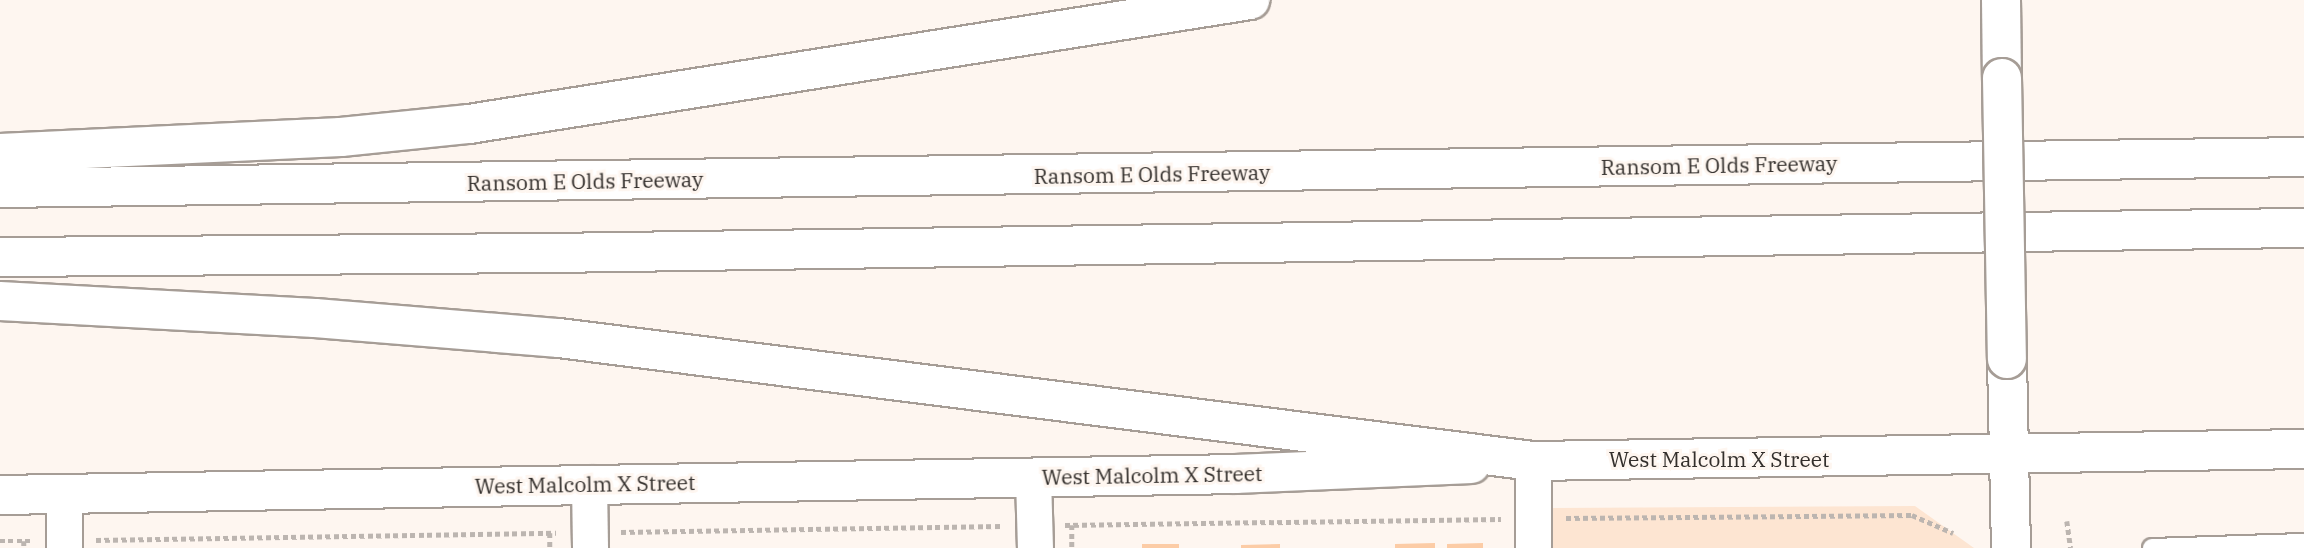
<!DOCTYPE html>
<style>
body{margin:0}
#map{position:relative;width:2304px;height:548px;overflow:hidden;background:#fef6f0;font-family:"IBM Plex Serif",serif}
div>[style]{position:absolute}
.green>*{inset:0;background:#fde5d2}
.building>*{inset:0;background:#fccca6;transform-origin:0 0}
.path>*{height:4.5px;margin-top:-2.25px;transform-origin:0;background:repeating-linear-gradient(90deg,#bcb5b0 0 5px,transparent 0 8.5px)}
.roads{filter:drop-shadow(2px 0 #a69d96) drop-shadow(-2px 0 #a69d96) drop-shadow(0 2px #a69d96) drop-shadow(0 -2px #a69d96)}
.service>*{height:18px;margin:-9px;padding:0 9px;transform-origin:9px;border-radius:9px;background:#fff}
.minor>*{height:35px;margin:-17.5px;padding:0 17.5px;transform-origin:17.5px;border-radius:17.5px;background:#fff}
.tertiary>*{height:38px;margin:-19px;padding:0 19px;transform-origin:19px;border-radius:19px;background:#fff}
.secondary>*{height:38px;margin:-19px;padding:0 19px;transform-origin:19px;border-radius:19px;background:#fff}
.primary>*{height:38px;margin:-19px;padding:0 19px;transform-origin:19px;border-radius:19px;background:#fff}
.motorway>*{height:38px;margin:-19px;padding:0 19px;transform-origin:19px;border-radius:19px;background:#fff}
.bridges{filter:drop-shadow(2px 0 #a69d96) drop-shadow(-2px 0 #a69d96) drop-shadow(0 2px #a69d96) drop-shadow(0 -2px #a69d96)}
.primary-bridge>*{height:38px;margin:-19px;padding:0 19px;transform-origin:19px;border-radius:19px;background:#fff}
span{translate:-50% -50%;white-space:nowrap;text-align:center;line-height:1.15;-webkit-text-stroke:6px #fef6f0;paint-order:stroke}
.street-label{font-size:21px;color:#332f2c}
</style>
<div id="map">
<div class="green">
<i style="clip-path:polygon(1915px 506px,1974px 548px,1553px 548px,1552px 508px)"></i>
</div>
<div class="building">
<i style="clip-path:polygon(1435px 543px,1435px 548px,1395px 548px,1395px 544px)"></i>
<i style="clip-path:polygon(1483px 543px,1483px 548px,1447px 548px,1447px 544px)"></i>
<i style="left:1142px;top:544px;width:37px;height:4px"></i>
<i style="clip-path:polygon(1280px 544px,1280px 548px,1241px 548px,1241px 545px)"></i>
</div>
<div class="path">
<i style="left:1566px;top:518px;width:346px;rotate:-0.5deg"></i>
<i style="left:1912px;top:515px;width:45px;rotate:23.7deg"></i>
<i style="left:2067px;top:521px;width:27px;rotate:82deg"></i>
<i style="left:1065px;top:525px;width:436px;rotate:-0.8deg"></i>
<i style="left:1072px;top:525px;width:23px;rotate:90deg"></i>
<i style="left:621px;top:532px;width:380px;rotate:-0.9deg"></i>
<i style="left:550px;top:533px;width:15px;rotate:90deg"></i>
<i style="left:96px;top:540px;width:460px;rotate:-0.9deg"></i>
<i style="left:0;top:541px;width:31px"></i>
<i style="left:24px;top:541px;width:7px;rotate:90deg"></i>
</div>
<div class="roads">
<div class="service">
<i style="left:2152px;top:548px;width:152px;rotate:-1.9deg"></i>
</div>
<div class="minor">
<i style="left:1533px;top:461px;width:87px;rotate:90deg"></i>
<i style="left:1033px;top:477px;width:71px;rotate:88.4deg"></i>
<i style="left:589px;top:483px;width:65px;rotate:89.1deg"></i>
<i style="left:64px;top:493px;width:55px;rotate:90deg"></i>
</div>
<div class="tertiary">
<i style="left:0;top:495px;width:1236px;rotate:-0.97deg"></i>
<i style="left:1236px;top:474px;width:235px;rotate:-2.4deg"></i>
</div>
<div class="secondary">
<i style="left:1533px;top:461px;width:771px;rotate:-0.89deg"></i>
</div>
<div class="primary">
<i style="left:2001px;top:0;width:78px;rotate:89.3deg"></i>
<i style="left:2007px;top:359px;width:189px;rotate:88.8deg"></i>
</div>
<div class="motorway">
<i style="left:0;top:153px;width:341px;rotate:-2.7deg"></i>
<i style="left:341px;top:137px;width:129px;rotate:-5.8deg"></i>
<i style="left:469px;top:124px;width:791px;rotate:-9.02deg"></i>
<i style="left:0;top:188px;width:2304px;rotate:-0.77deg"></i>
<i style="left:0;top:257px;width:550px;rotate:-0.42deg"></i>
<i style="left:550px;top:253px;width:1754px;rotate:-0.82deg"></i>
<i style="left:0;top:301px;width:315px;rotate:3.1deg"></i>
<i style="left:315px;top:318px;width:245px;rotate:4.7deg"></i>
<i style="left:559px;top:338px;width:982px;rotate:7.2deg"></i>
</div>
</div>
<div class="bridges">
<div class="primary-bridge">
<i style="left:2002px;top:78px;width:281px;rotate:89deg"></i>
</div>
</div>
<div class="street-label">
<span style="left:1719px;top:165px;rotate:-1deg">Ransom E Olds Freeway</span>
<span style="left:1152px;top:174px;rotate:-1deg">Ransom E Olds Freeway</span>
<span style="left:585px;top:181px;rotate:-1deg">Ransom E Olds Freeway</span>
<span style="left:1719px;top:459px">West Malcolm X Street</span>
<span style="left:1152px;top:475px;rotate:-1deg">West Malcolm X Street</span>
<span style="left:585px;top:484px;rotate:-1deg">West Malcolm X Street</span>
</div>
</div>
